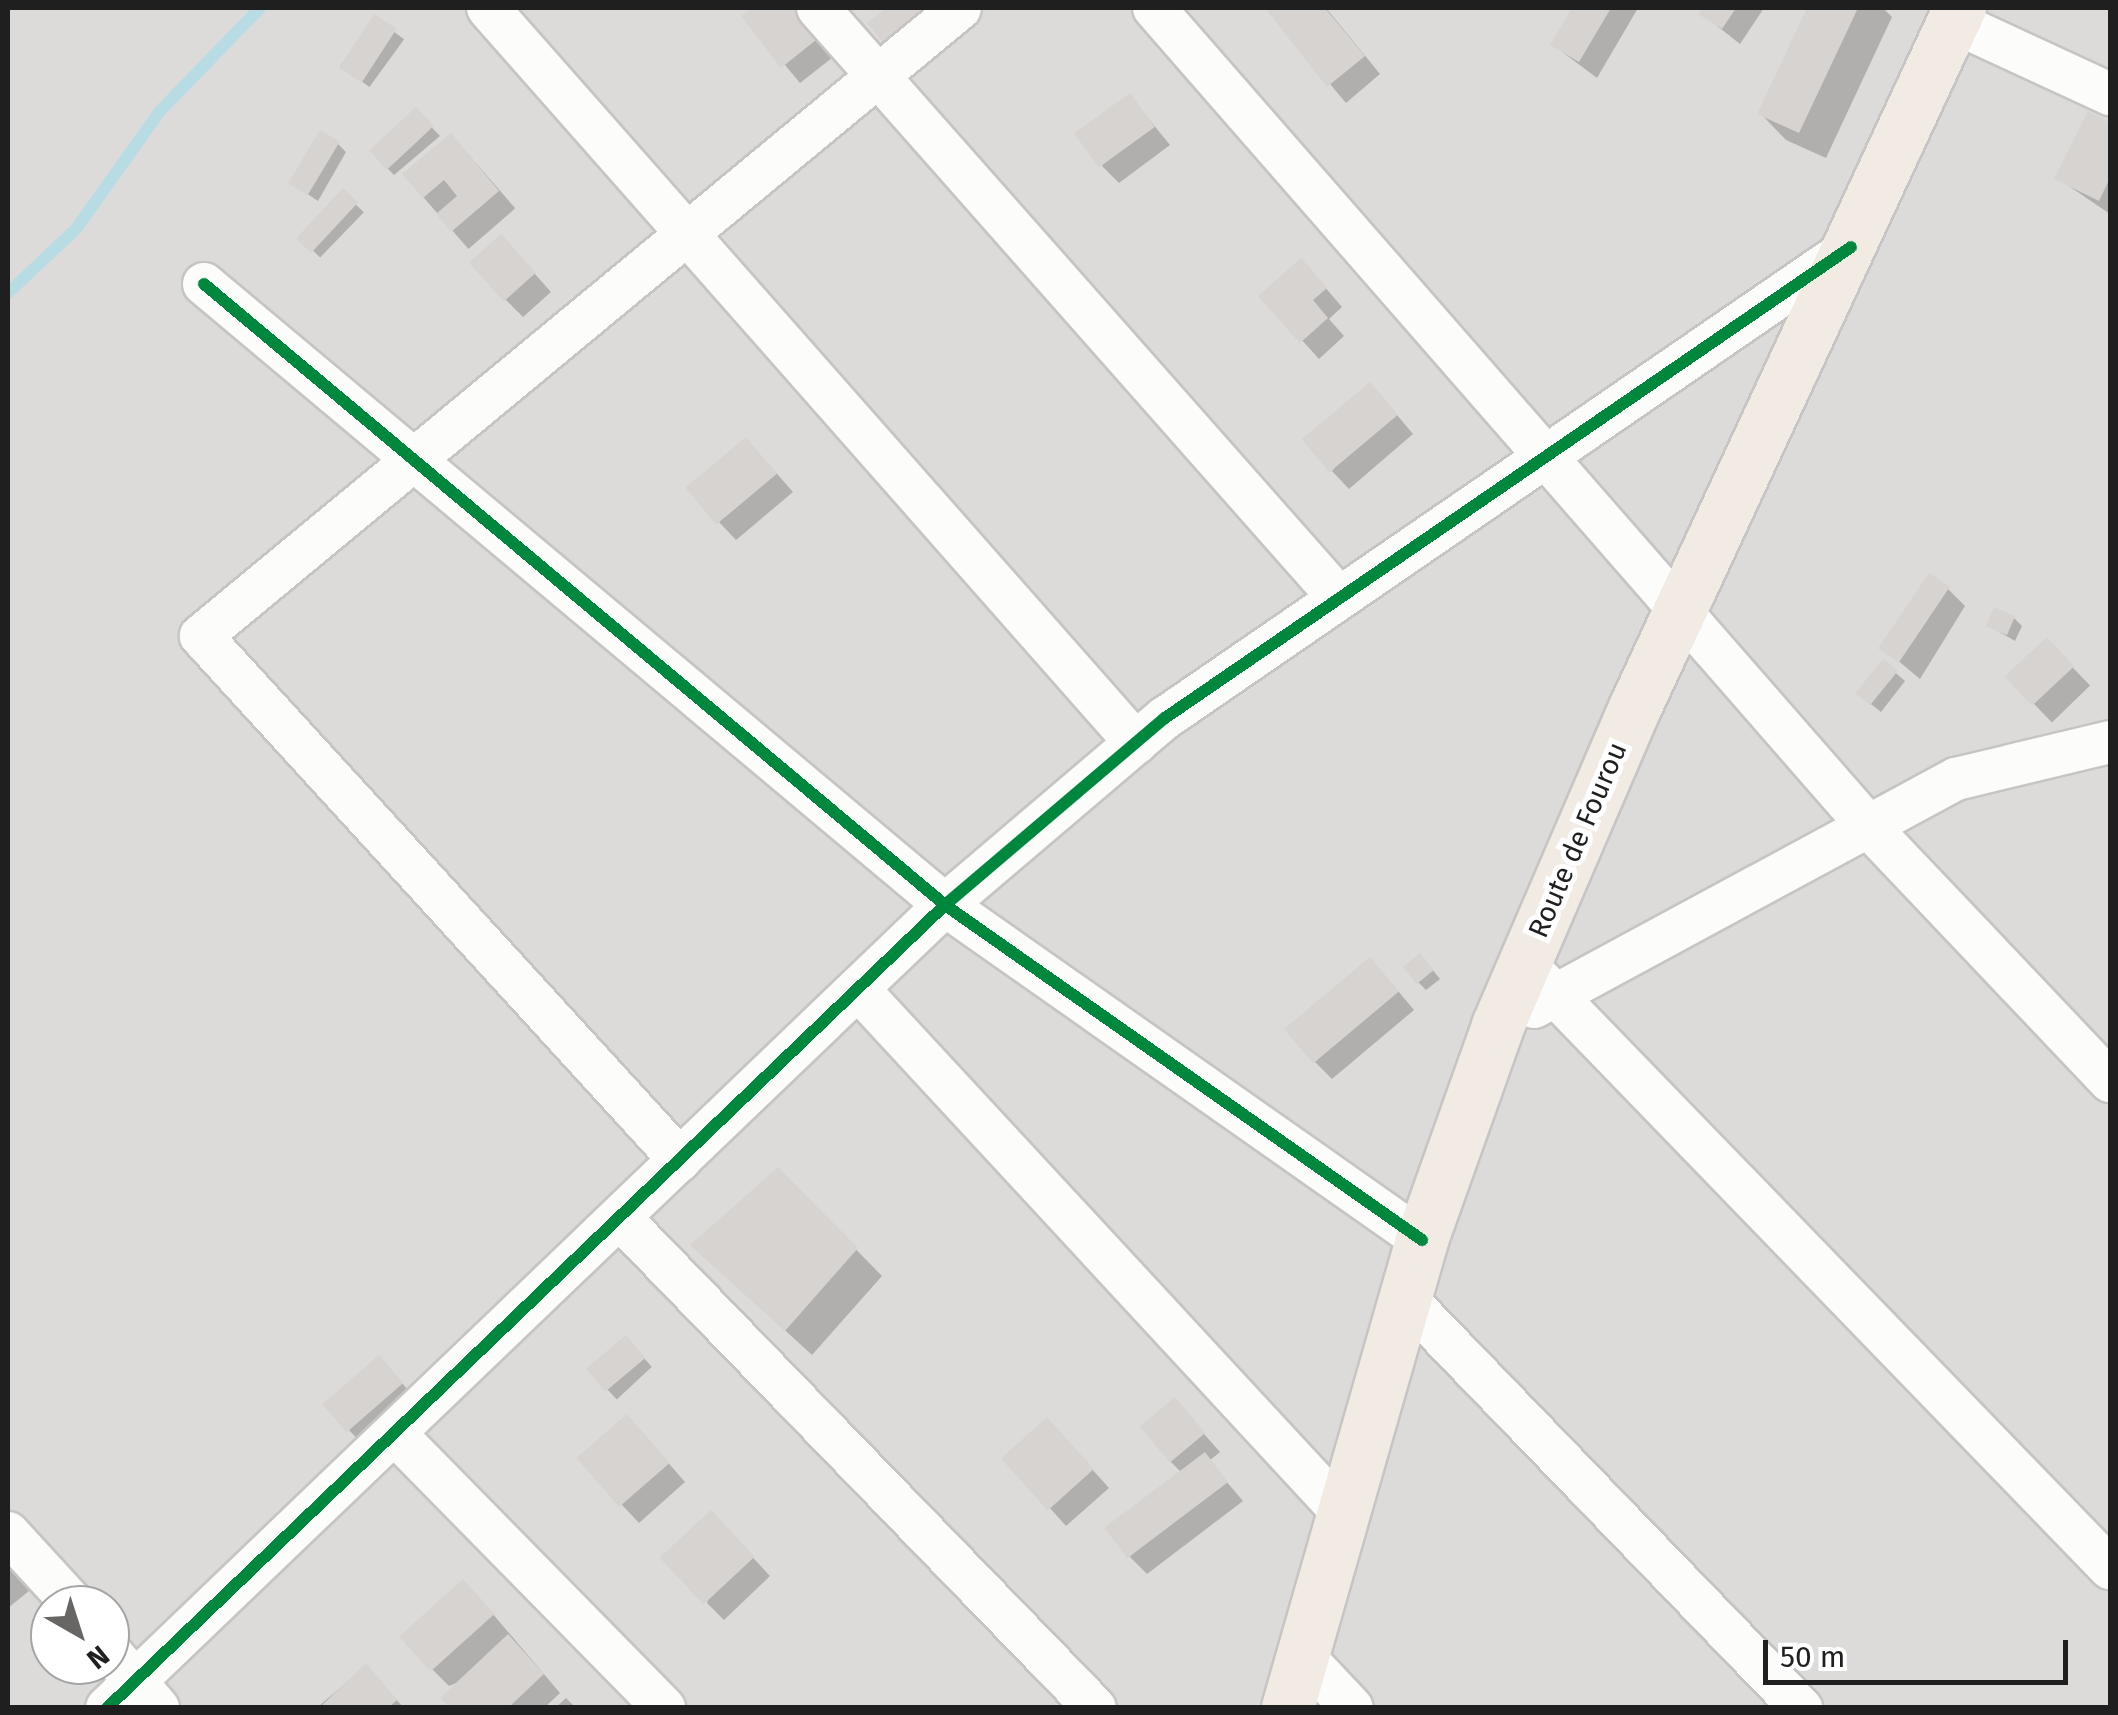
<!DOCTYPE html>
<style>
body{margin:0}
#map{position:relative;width:2118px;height:1715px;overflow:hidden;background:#edebe7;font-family:"Fira Sans",sans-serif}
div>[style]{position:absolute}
.residential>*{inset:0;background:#dcdbd9}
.shadow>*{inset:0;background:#0003;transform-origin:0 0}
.stream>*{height:12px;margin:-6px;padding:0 6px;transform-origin:6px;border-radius:6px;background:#b8dce4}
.building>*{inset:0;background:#d6d3d0;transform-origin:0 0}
.roads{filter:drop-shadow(2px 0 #c6c5c3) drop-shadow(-2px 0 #c6c5c3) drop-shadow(0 2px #c6c5c3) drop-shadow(0 -2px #c6c5c3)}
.minor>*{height:42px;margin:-21px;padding:0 21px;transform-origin:21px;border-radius:21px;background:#fcfcfb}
.major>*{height:52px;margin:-26px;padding:0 26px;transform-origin:26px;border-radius:26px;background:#f1ebe4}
.cycleway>*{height:12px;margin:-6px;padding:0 6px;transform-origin:6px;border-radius:6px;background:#00873e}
span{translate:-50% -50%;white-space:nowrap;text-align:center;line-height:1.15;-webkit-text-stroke:10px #fff;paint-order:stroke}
.street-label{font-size:28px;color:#1f1f1f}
.frame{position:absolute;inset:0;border:10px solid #1f1f1f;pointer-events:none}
.north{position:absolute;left:30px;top:1585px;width:100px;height:100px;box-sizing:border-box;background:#fff;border:2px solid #a5a5a5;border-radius:50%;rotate:141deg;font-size:28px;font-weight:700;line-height:40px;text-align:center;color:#1f1f1f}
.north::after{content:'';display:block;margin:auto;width:35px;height:45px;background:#676665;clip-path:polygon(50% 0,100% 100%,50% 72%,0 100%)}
.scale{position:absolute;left:1763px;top:1640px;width:305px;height:45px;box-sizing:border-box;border:5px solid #1f1f1f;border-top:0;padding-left:12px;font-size:30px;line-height:35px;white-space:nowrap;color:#1f1f1f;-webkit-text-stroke:8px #fff;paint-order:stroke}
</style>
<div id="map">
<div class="residential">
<i style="clip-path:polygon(evenodd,8px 8px,2110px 8px,2110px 1707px,8px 1708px,8px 8px,50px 1605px,110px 1605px,110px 1665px,50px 1665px,50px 1605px)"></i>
</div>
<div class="shadow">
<i style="clip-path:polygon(757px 8px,800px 8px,837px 54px,800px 83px,745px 17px)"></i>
<i style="clip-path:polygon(1326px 8px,1380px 74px,1346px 103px,1267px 9px)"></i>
<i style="clip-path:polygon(1575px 8px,1638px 8px,1597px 78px,1553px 45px)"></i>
<i style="clip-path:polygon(1706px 8px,1764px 8px,1740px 44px,1702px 14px)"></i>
<i style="clip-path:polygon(1810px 8px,1883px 8px,1892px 17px,1826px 158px,1786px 140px,1760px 113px)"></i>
<i style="left:375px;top:18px;width:36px;height:59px;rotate:36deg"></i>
<i style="clip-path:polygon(1130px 96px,1170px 145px,1119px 183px,1102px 166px)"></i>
<i style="clip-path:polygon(416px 111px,440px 136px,394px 175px,386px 167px)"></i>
<i style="clip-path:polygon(2089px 115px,2110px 125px,2110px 214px,2057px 178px)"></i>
<i style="clip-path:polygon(338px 144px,346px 152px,318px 201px,291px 183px)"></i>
<i style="left:468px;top:154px;width:72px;height:62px;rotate:49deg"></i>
<i style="left:343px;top:192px;width:29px;height:63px;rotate:44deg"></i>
<i style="clip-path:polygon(518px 255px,551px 292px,523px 317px,506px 300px)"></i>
<i style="clip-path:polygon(1318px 279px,1342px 307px,1329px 319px,1344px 336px,1319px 359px,1262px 296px)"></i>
<i style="clip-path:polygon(1387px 403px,1413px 434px,1349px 489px,1332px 471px)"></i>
<i style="clip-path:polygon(763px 458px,793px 492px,736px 540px,719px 522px)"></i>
<i style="clip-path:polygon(1948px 589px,1965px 606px,1920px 679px,1884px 649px)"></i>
<i style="clip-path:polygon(2014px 618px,2022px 626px,2015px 641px,1989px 626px)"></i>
<i style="left:2047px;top:641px;width:62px;height:53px;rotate:46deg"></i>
<i style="clip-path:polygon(1883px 662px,1905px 681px,1881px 712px,1867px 701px)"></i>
<i style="clip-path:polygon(1428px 964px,1440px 979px,1426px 990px,1418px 982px)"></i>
<i style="clip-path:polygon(1387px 978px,1414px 1010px,1332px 1079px,1315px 1062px)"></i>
<i style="clip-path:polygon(778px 1170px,882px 1276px,812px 1355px,720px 1271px)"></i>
<i style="left:626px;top:1339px;width:38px;height:48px;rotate:47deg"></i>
<i style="clip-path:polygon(396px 1376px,418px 1402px,366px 1448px,349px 1430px)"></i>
<i style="clip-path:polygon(1175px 1401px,1220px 1452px,1209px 1461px,1243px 1501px,1147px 1574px,1130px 1557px,1182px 1473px,1170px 1461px)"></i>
<i style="clip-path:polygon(644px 1435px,685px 1482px,639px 1523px,580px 1460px)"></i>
<i style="clip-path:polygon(1064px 1438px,1109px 1488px,1066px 1526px,1005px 1458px)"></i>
<i style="clip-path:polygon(728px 1531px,770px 1576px,724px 1620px,707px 1603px)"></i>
<i style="clip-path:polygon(8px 1551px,35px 1586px,8px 1608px)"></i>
<i style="clip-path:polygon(481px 1600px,560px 1693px,544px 1708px,453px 1708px,461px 1681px,449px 1686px,432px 1669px)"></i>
<i style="clip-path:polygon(366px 1666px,404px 1708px,323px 1708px,320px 1705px)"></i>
<i style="clip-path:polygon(566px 1698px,576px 1708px,555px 1708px)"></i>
</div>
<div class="stream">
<i style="left:8px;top:293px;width:93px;rotate:-43.3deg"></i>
<i style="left:76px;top:229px;width:143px;rotate:-54.6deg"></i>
<i style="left:159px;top:112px;width:145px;rotate:-45.8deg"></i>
</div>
<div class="building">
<i style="clip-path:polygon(753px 8px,799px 8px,821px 36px,781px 68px,741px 16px)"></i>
<i style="clip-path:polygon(886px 8px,934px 8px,886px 46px,867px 23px)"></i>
<i style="clip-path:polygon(1265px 8px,1325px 8px,1365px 56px,1327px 87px)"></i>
<i style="clip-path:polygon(1572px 8px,1611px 8px,1579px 62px,1550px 45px)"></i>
<i style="clip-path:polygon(1703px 8px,1736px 8px,1722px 29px,1698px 14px)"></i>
<i style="clip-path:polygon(1807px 8px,1858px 8px,1799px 133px,1757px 114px)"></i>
<i style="left:374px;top:14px;width:27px;height:64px;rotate:33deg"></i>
<i style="left:1130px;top:93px;width:42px;height:69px;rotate:54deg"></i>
<i style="left:416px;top:107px;width:26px;height:64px;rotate:47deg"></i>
<i style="clip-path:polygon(2088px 111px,2110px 123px,2110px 178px,2099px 201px,2054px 179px)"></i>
<i style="left:320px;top:130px;width:23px;height:62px;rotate:31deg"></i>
<i style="clip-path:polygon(451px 133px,499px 191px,451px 232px,436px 214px,457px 196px,444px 180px,423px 198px,402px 174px)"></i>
<i style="left:343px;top:188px;width:21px;height:69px;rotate:43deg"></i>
<i style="left:501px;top:234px;width:52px;height:43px;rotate:48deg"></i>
<i style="clip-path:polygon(1301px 258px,1327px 288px,1313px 300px,1328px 318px,1300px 343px,1258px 296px)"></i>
<i style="left:1370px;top:382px;width:43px;height:89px;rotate:50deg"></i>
<i style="left:746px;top:437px;width:48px;height:79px;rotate:50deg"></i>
<i style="left:1929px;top:573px;width:25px;height:91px;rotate:34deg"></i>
<i style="left:1994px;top:607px;width:23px;height:21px;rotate:23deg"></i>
<i style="left:2047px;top:637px;width:40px;height:58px;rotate:47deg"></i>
<i style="left:1883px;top:659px;width:19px;height:44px;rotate:39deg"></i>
<i style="left:1420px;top:953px;width:22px;height:22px;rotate:51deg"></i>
<i style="left:1370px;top:957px;width:45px;height:112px;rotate:50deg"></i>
<i style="clip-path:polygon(778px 1167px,858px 1248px,785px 1331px,690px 1245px)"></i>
<i style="left:626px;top:1335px;width:30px;height:52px;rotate:50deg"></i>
<i style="left:379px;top:1355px;width:37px;height:75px;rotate:49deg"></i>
<i style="left:1175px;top:1397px;width:47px;height:46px;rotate:50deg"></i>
<i style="left:627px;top:1414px;width:65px;height:67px;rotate:49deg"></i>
<i style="left:1047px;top:1417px;width:70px;height:62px;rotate:48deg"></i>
<i style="left:1205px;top:1452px;width:38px;height:126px;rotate:53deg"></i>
<i style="left:711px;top:1510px;width:64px;height:70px;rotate:47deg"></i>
<i style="left:463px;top:1579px;width:47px;height:86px;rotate:48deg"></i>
<i style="clip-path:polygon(508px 1634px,544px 1674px,508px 1708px,450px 1708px,440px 1698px)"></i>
<i style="clip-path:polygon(366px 1663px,397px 1700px,388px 1708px,319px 1708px)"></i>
</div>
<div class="roads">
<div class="minor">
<i style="left:488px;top:8px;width:980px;rotate:48.6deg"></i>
<i style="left:818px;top:8px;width:787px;rotate:48.55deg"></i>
<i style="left:1154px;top:8px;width:1086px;rotate:48.88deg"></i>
<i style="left:1868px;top:826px;width:352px;rotate:46.5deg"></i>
<i style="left:1954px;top:22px;width:172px;rotate:24.8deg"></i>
<i style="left:204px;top:284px;width:967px;rotate:39.96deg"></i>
<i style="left:945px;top:905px;width:583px;rotate:35.08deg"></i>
<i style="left:1525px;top:964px;width:841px;rotate:45.92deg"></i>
<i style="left:858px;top:989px;width:715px;rotate:47.21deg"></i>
<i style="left:1534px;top:1007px;width:480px;rotate:-28.4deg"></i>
<i style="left:1956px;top:779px;width:158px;rotate:-13.5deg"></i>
<i style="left:680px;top:1160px;width:710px;rotate:-132.43deg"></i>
<i style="left:201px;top:636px;width:985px;rotate:-39.6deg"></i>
<i style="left:620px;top:1218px;width:682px;rotate:45.89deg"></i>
<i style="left:1406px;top:1299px;width:569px;rotate:46deg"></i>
<i style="left:395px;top:1434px;width:384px;rotate:45.5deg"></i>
<i style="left:8px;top:1533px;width:98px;rotate:47.5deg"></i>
<i style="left:110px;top:1652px;width:74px;rotate:49.4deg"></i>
<i style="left:1303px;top:1656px;width:71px;rotate:46.7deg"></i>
<i style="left:107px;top:1708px;width:1161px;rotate:-43.78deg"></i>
<i style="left:945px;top:905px;width:289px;rotate:-40.4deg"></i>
<i style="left:1165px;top:718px;width:832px;rotate:-34.47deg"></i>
</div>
<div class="major">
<i style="left:1288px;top:1708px;width:487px;rotate:-74deg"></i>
<i style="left:1422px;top:1240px;width:227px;rotate:-70.4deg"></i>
<i style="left:1498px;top:1026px;width:348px;rotate:-66.7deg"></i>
<i style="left:1636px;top:706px;width:770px;rotate:-65.1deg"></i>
</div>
</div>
<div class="cycleway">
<i style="left:204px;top:284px;width:967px;rotate:39.96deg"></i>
<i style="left:945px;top:905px;width:583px;rotate:35.08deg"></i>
<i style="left:107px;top:1708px;width:1161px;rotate:-43.78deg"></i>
<i style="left:945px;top:905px;width:289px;rotate:-40.4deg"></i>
<i style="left:1165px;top:718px;width:832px;rotate:-34.47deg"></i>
</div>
<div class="street-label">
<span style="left:1578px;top:840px;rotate:-67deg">Route de Fourou</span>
</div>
<div class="frame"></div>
<div class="north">N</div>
<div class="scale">50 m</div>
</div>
